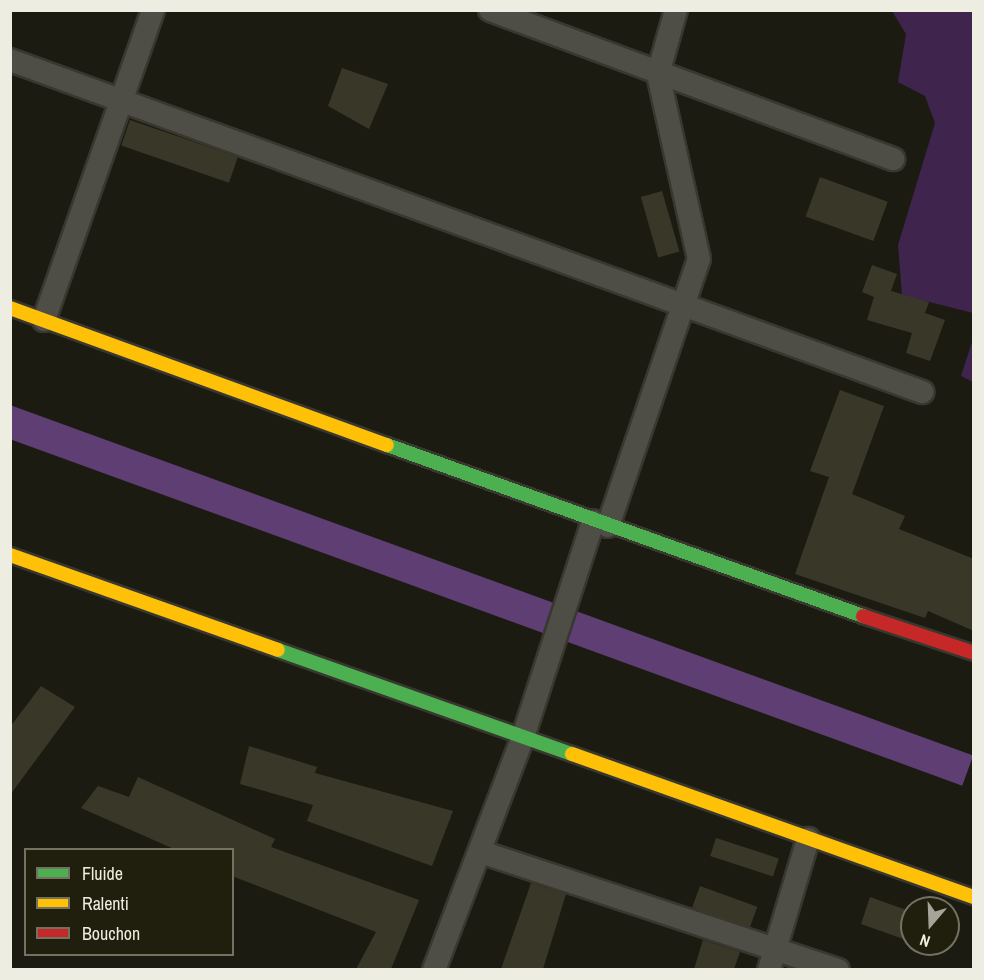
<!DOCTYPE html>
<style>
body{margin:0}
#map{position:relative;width:984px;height:980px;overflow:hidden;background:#1c1b11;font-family:"Archivo Narrow",sans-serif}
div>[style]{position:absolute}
.green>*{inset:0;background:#3f254d}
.water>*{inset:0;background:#5e3e73;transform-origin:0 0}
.building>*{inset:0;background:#393828;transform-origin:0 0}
.roads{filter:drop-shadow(2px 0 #383730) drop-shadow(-2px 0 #383730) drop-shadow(0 2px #383730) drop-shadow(0 -2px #383730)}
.street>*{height:22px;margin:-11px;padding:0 11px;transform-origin:11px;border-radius:11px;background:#4e4e47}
.fast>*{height:14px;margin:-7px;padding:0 7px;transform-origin:7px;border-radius:7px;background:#4caf50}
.slow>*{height:14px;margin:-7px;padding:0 7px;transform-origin:7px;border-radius:7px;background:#ffc107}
.jam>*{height:14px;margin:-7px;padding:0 7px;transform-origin:7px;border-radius:7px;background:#c62828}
span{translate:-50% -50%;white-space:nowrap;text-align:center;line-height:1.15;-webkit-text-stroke:6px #201f0d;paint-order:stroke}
.frame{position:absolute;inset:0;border:12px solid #edede1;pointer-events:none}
.legend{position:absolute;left:24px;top:848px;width:210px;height:108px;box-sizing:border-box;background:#201f0d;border:2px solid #727162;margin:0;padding:8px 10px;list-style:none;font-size:18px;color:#edede1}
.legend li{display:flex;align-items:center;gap:12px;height:30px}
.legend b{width:30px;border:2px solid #727162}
.north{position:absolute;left:900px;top:896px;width:60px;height:60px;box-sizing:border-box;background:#201f0d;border:2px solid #727162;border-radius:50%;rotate:199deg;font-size:16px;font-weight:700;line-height:24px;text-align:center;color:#edede1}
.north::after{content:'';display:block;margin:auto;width:21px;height:27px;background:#a4a498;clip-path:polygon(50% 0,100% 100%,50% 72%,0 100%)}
</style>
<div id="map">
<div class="green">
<i style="clip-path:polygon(892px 11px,973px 11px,973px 313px,902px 295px,898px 245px,935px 123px,925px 96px,898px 82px,906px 34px)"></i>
<i style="clip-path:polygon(973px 339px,974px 382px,973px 382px,961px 376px)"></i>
</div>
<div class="water">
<i style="left:10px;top:405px;width:1025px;height:32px;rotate:20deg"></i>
</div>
<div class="building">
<i style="clip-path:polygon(342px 68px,388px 84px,369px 129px,328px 106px)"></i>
<i style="left:130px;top:120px;width:114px;height:27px;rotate:19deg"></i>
<i style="left:820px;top:177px;width:72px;height:42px;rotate:20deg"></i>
<i style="left:662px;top:191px;width:63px;height:22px;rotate:74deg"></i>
<i style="clip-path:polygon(872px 265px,897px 274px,891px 291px,929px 302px,925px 313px,945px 320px,930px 361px,906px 353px,912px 333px,867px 320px,874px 297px,862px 292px)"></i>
<i style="clip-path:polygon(840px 390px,884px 406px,852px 494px,905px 516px,899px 529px,974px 559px,974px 631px,928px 611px,925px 618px,795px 574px,829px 477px,810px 471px)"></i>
<i style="clip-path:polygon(41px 686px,75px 707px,10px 795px,10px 727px)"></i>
<i style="clip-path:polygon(249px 746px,317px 767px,315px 773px,453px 811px,432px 866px,307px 821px,313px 805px,240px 784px)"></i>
<i style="clip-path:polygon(138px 777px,275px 839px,271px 847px,419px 900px,391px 969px,356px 969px,376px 932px,232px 876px,232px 849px,174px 849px,81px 808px,98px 786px,129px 797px)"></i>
<i style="left:716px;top:838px;width:66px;height:19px;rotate:18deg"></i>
<i style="clip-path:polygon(531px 883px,566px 894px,543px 969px,501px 969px)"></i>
<i style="left:700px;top:886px;width:61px;height:23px;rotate:20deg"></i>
<i style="clip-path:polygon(870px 897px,912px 912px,912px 942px,861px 924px)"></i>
<i style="clip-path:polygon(703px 940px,740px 952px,734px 969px,694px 969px)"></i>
</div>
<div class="roads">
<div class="street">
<i style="left:490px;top:10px;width:430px;rotate:20.3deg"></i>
<i style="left:10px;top:60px;width:971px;rotate:20deg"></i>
<i style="left:44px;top:320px;width:329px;rotate:-70.6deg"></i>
<i style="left:608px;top:526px;width:282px;rotate:-71.2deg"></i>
<i style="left:699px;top:259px;width:189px;rotate:-102.5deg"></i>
<i style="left:658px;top:74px;width:66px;rotate:-74.3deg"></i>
<i style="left:481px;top:852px;width:376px;rotate:18.3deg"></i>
<i style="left:434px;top:970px;width:246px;rotate:-69.1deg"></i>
<i style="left:522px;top:740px;width:230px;rotate:-72deg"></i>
<i style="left:769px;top:970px;width:137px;rotate:-73.4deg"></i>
</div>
<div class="fast">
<i style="left:387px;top:445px;width:506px;rotate:19.76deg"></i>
<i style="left:278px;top:650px;width:312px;rotate:19.5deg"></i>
</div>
<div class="slow">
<i style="left:10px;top:308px;width:401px;rotate:20deg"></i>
<i style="left:10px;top:555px;width:284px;rotate:19.5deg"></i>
<i style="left:572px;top:754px;width:427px;rotate:19.6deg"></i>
</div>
<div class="jam">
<i style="left:863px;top:616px;width:117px;rotate:18.4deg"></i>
</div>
</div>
<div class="frame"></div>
<ul class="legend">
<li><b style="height:8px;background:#4caf50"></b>Fluide</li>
<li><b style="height:8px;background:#ffc107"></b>Ralenti</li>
<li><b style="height:8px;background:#c62828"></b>Bouchon</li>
</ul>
<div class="north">N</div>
</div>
